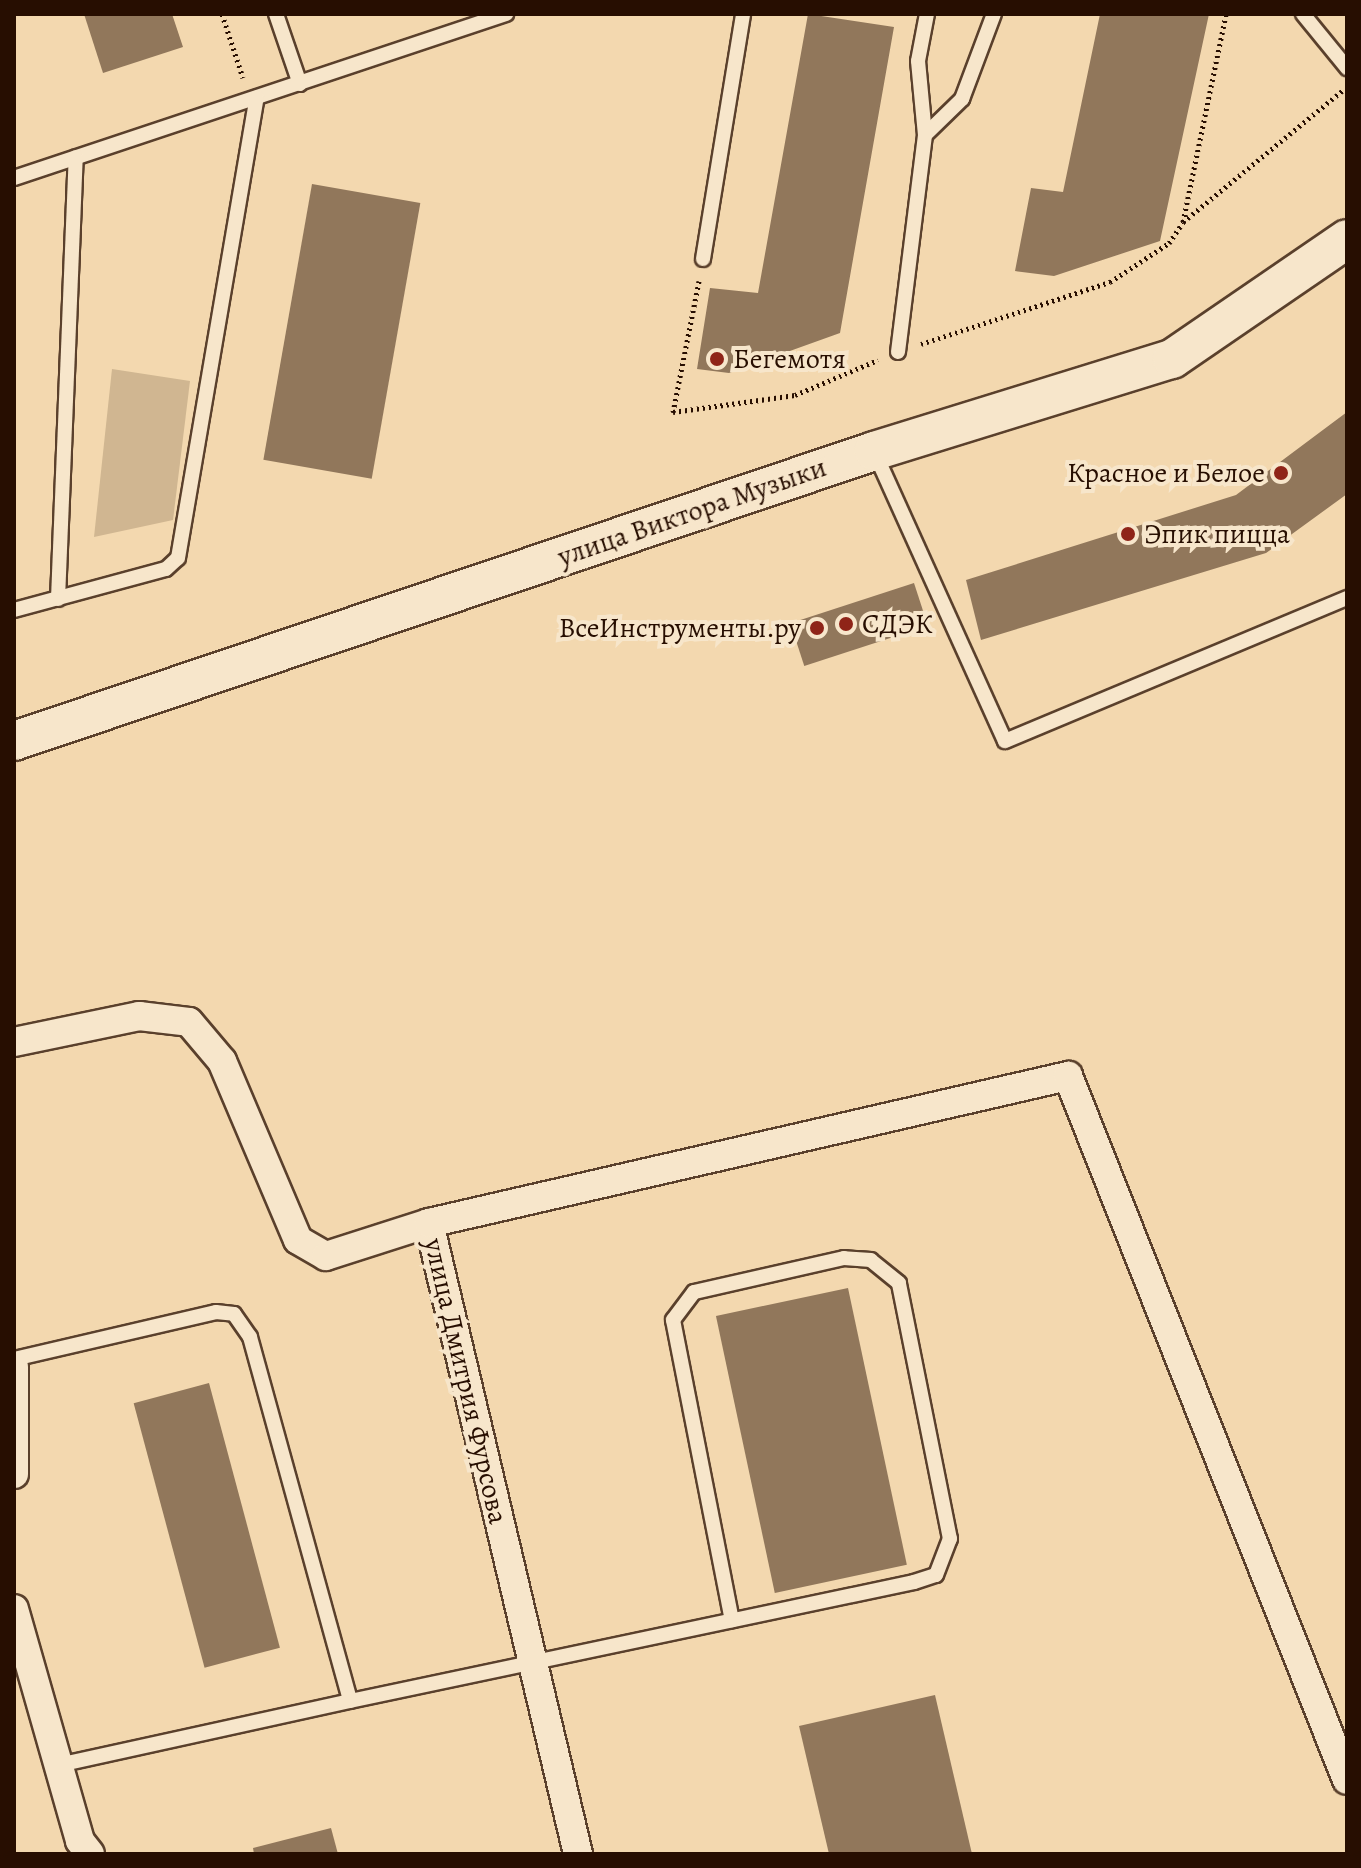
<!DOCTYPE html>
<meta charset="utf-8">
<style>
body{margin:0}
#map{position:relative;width:1361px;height:1868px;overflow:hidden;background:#f3d8af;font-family:Alegreya,serif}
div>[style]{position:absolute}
.green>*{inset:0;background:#d0b691}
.building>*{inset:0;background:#91775b;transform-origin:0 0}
.path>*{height:5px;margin-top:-2.5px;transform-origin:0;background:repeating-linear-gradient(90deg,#270e01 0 2px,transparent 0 6px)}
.roads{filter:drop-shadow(2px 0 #5a402c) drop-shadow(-2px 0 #5a402c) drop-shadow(0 2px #5a402c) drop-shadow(0 -2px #5a402c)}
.lane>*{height:14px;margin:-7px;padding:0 7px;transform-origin:7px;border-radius:7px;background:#f7e6cb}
.street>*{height:28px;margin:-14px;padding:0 14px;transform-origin:14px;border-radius:14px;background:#f7e6cb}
.secondary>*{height:38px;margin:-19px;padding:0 19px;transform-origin:19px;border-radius:19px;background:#f7e6cb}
.dots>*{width:22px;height:22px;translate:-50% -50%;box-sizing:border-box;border:4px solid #f7e6cb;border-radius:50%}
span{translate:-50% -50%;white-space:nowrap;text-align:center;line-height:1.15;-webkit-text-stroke:8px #f7e6cb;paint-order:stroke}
.poi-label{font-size:28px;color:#270e01}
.left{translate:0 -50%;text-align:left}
.right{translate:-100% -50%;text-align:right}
.street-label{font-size:28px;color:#270e01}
.frame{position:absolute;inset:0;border:16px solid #270e01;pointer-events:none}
</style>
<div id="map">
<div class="green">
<i style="clip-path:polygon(112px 369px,190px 381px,173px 520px,94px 537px)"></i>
</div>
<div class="building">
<i style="clip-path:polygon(84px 14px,172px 14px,183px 47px,103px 73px)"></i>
<i style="clip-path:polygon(808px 14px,894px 27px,840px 333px,729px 373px,697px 369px,710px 288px,758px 293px)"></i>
<i style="clip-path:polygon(1100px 14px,1209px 14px,1160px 241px,1054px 276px,1015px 271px,1031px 188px,1063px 192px)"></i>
<i style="left:312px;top:184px;width:110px;height:280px;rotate:10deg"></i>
<i style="clip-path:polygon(1347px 412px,1347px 494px,1266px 553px,981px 640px,966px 580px,1236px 495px)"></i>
<i style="left:914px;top:583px;width:45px;height:130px;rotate:72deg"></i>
<i style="left:848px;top:1288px;width:283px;height:135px;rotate:78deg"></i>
<i style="left:209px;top:1383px;width:274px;height:78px;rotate:75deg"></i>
<i style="clip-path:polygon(935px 1695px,972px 1854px,829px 1854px,799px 1726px)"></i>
<i style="clip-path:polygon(331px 1828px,338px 1854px,254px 1854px,253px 1848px)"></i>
</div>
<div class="path">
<i style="left:222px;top:14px;width:67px;rotate:71.8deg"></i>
<i style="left:1183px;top:222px;width:212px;rotate:-78.3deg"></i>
<i style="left:699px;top:281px;width:134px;rotate:101.2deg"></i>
<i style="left:673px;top:412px;width:123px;rotate:-7.9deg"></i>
<i style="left:795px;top:395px;width:90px;rotate:-22.9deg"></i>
<i style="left:921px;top:344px;width:199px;rotate:-18.2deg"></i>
<i style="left:1110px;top:282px;width:71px;rotate:-33.5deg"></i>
<i style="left:1169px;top:243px;width:25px;rotate:-56deg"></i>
<i style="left:1183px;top:222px;width:207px;rotate:-39.5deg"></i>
</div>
<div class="roads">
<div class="lane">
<i style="left:276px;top:14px;width:74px;rotate:71.1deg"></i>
<i style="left:1303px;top:14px;width:70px;rotate:50.8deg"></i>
<i style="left:925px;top:135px;width:74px;rotate:-95.4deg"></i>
<i style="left:918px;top:61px;width:48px;rotate:-79.2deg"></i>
<i style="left:14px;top:178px;width:519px;rotate:-18.43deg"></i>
<i style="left:703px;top:259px;width:248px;rotate:-80.7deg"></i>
<i style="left:898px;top:352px;width:219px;rotate:-82.9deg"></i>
<i style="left:925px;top:135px;width:52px;rotate:-44.2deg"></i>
<i style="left:962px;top:99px;width:91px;rotate:-69.4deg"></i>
<i style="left:874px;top:451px;width:318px;rotate:65.7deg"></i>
<i style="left:1005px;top:741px;width:371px;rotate:-22.7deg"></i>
<i style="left:58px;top:599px;width:442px;rotate:-87.7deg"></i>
<i style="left:14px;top:610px;width:157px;rotate:-15.1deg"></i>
<i style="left:166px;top:569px;width:16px;rotate:-43deg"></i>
<i style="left:178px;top:558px;width:467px;rotate:-80.3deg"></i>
<i style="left:14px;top:1359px;width:207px;rotate:-13.1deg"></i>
<i style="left:216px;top:1312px;width:18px;rotate:6deg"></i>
<i style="left:234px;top:1314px;width:28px;rotate:55deg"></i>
<i style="left:250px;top:1337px;width:377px;rotate:74.6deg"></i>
<i style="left:350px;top:1701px;width:299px;rotate:167.6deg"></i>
<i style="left:350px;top:1701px;width:576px;rotate:-11.91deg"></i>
<i style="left:914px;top:1582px;width:23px;rotate:-18deg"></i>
<i style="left:936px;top:1575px;width:39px;rotate:-69deg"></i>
<i style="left:950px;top:1539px;width:261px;rotate:-101.3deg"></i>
<i style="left:899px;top:1283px;width:36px;rotate:-141deg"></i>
<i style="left:871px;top:1260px;width:27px;rotate:-176deg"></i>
<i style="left:844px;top:1258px;width:154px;rotate:167.2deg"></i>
<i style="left:694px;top:1292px;width:35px;rotate:127deg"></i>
<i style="left:673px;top:1320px;width:306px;rotate:78.9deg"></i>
</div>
<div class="street">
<i style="left:14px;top:1042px;width:128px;rotate:-11.7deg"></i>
<i style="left:139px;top:1016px;width:50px;rotate:6.8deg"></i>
<i style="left:189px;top:1022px;width:51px;rotate:49.8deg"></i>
<i style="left:222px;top:1061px;width:194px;rotate:67deg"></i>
<i style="left:298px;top:1240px;width:32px;rotate:30deg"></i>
<i style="left:326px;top:1256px;width:108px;rotate:-17.8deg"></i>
<i style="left:429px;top:1223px;width:648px;rotate:76.71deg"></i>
<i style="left:429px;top:1223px;width:656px;rotate:-12.96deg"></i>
<i style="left:1068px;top:1076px;width:757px;rotate:68.38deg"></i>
<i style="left:14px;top:1367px;width:107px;rotate:90deg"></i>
<i style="left:14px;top:1609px;width:241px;rotate:74.1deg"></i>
<i style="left:80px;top:1841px;width:16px;rotate:52deg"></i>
</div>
<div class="secondary">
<i style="left:14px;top:741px;width:908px;rotate:-18.63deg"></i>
<i style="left:874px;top:451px;width:312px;rotate:-17.2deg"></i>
<i style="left:1172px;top:359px;width:212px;rotate:-34.4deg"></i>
</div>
</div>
<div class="dots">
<i style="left:717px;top:359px;background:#8f2418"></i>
<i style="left:1281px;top:473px;background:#8f2418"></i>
<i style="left:1128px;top:534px;background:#8f2418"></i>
<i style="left:846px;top:624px;background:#8f2418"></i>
<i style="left:817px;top:628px;background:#8f2418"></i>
</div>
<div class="poi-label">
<span class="left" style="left:733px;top:359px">Бегемотя</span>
<span class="right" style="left:1265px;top:473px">Красное и Белое</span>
<span class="left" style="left:1144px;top:534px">Эпик пицца</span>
<span class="left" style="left:862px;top:624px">СДЭК</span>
<span class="right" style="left:801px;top:628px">ВсеИнструменты.ру</span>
</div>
<div class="street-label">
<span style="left:692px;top:512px;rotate:-19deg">улица Виктора Музыки</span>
<span style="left:466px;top:1381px;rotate:77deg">улица Дмитрия Фурсова</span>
</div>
<div class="frame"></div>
</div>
